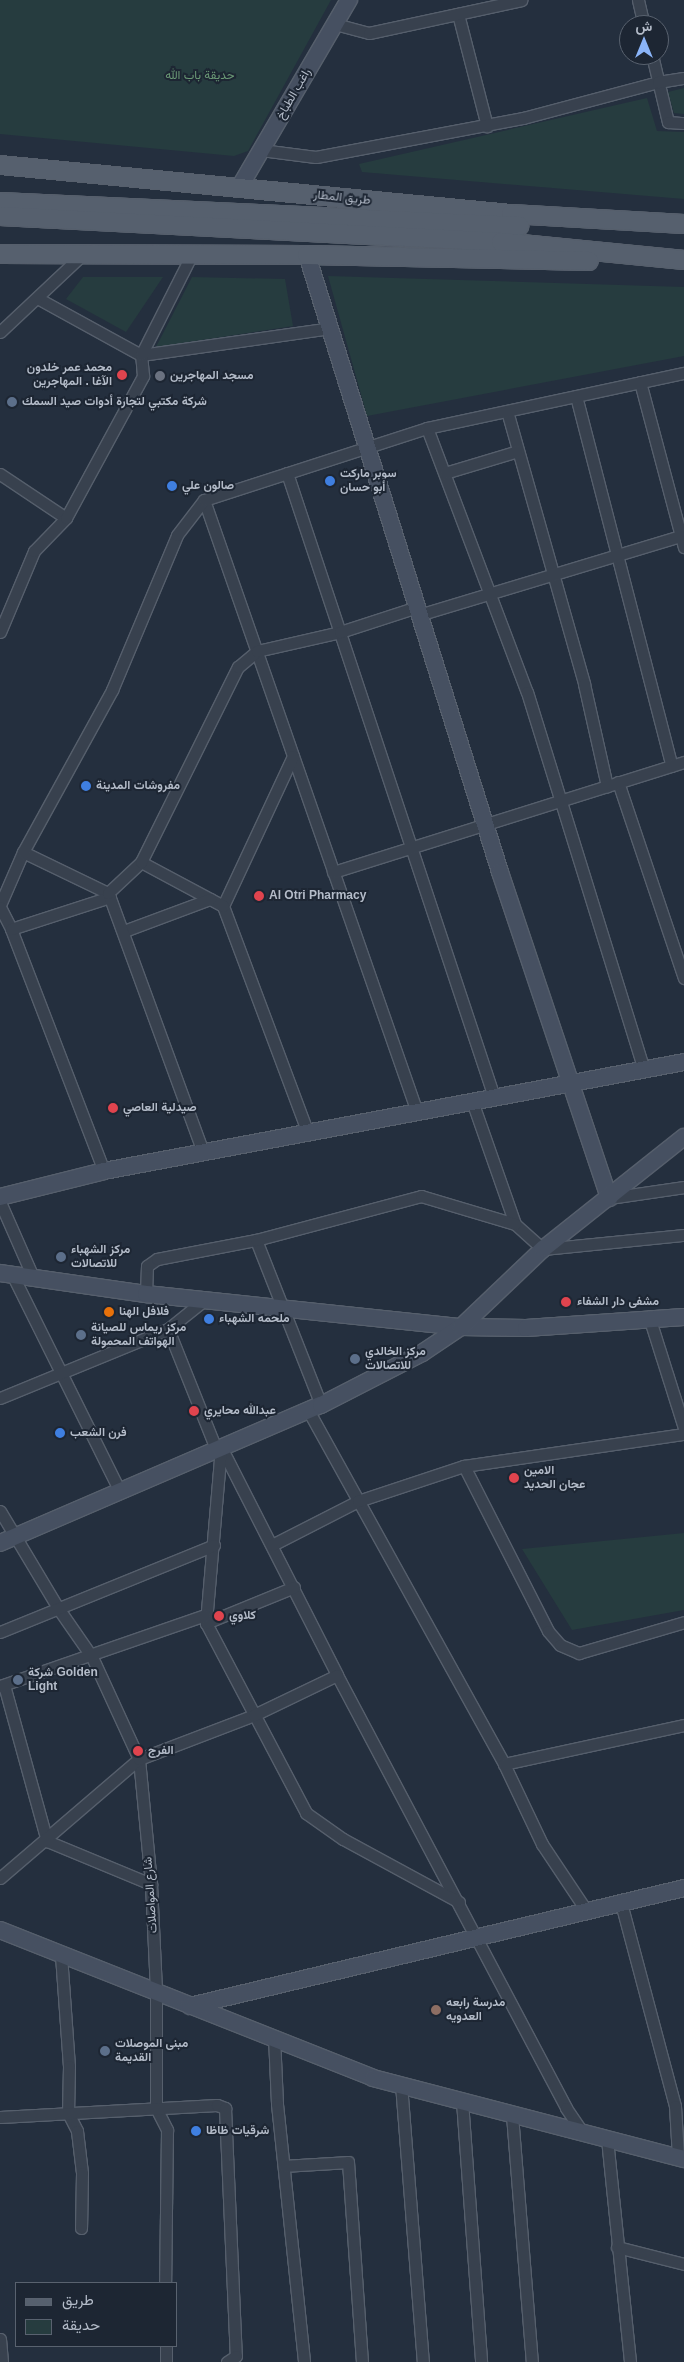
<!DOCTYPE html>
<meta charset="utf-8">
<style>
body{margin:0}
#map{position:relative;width:684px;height:2362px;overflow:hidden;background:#242f3e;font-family:Arial,Vazirmatn,sans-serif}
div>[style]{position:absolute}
.green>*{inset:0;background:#263c3f}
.roads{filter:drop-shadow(1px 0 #565f6c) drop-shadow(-1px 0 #565f6c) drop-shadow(0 1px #565f6c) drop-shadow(0 -1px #565f6c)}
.street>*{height:11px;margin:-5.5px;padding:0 5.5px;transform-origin:5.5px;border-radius:5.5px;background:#38414e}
.secondary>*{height:16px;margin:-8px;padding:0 8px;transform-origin:8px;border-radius:8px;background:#465061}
.primary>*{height:18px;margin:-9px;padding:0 9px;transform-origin:9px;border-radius:9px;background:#56606e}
.dots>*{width:14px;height:14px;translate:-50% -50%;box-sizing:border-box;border:2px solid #1d2633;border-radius:50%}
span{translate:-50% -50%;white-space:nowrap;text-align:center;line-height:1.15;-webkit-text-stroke:4px #1d2633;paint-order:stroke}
.park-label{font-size:12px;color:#6b9a76}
.street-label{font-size:12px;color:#b4bcc9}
.poi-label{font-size:12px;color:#b4bcc9;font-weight:700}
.right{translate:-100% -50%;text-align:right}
.left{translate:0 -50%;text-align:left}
.legend{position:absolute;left:15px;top:2282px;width:162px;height:65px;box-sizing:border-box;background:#1d2633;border:1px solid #59626f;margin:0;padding:6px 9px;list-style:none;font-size:15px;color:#b4bcc9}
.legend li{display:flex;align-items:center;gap:10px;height:25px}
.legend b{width:25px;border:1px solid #59626f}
.north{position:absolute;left:619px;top:15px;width:50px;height:50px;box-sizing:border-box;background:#1d2633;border:1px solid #59626f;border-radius:50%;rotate:0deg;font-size:14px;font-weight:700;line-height:20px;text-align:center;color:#b4bcc9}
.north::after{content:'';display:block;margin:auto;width:18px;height:22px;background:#8ab4f8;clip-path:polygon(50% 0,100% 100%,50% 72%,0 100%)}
</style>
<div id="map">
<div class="green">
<i style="clip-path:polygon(0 0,331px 0,248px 151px,234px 156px,0 134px)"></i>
<i style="clip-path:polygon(684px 88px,684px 114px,674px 113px,668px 92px)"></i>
<i style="clip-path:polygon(647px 98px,657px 131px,684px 132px,684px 199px,362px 172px,359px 164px)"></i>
<i style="clip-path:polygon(328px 276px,684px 287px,684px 356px,367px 416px)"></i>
<i style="clip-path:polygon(83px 277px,163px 277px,126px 332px,66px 299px)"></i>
<i style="clip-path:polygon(192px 277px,285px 279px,293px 326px,156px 347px)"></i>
<i style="clip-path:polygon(684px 1533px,684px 1610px,572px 1630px,522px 1549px)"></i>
</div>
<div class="roads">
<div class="street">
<i style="left:638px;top:0;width:26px;rotate:77deg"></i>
<i style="left:458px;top:14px;width:116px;rotate:75.5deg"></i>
<i style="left:335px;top:24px;width:35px;rotate:15deg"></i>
<i style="left:369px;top:33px;width:156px;rotate:-12.2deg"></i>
<i style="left:652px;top:55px;width:69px;rotate:76.6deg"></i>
<i style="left:668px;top:122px;width:16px;rotate:4deg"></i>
<i style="left:261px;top:150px;width:55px;rotate:7.3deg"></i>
<i style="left:316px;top:157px;width:211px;rotate:-10.7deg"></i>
<i style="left:523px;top:118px;width:140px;rotate:-14.9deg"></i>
<i style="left:658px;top:82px;width:26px;rotate:-9deg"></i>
<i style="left:39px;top:299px;width:116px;rotate:28.8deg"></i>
<i style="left:141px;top:355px;width:191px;rotate:-8.1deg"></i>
<i style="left:0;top:332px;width:112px;rotate:-43.2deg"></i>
<i style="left:640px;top:382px;width:171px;rotate:75.1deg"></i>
<i style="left:576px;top:396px;width:382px;rotate:75.5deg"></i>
<i style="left:507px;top:411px;width:284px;rotate:74.2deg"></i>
<i style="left:584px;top:684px;width:105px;rotate:77.3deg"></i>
<i style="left:427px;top:428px;width:282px;rotate:69.3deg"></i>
<i style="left:527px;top:692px;width:395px;rotate:72.8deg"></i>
<i style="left:287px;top:473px;width:657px;rotate:71.65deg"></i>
<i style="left:445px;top:473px;width:76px;rotate:-16.8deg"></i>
<i style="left:0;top:474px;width:79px;rotate:33.7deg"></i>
<i style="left:204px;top:500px;width:648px;rotate:70.81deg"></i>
<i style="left:419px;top:615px;width:277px;rotate:-16.8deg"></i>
<i style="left:0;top:632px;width:88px;rotate:-67.2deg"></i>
<i style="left:34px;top:551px;width:46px;rotate:-45.9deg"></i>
<i style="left:66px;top:518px;width:162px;rotate:-61.5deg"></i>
<i style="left:143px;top:376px;width:21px;rotate:-95deg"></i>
<i style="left:141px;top:355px;width:113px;rotate:-63.2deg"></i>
<i style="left:293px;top:756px;width:166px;rotate:115deg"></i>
<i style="left:223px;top:906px;width:242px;rotate:69.5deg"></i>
<i style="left:618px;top:782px;width:207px;rotate:71.4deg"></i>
<i style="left:23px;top:852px;width:94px;rotate:25.8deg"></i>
<i style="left:141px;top:862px;width:93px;rotate:28.2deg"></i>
<i style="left:333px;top:872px;width:368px;rotate:-17.4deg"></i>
<i style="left:0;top:905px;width:58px;rotate:-66.5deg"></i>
<i style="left:23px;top:852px;width:185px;rotate:-61.2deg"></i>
<i style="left:112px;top:690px;width:168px;rotate:-67.2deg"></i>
<i style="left:177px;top:535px;width:44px;rotate:-52.4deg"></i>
<i style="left:204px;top:500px;width:234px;rotate:-17.9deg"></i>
<i style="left:427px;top:428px;width:263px;rotate:-12.1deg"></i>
<i style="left:0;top:907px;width:25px;rotate:63deg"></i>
<i style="left:11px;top:929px;width:259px;rotate:69deg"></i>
<i style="left:11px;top:929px;width:104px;rotate:-17.9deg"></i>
<i style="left:124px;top:931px;width:92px;rotate:-20.4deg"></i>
<i style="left:472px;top:1101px;width:130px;rotate:70.7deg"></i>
<i style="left:515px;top:1224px;width:38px;rotate:42deg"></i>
<i style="left:543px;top:1249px;width:142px;rotate:-5.7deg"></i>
<i style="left:203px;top:1152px;width:276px;rotate:-110.1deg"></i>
<i style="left:108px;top:893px;width:45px;rotate:-43.2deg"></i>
<i style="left:141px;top:862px;width:218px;rotate:-63.6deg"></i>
<i style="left:238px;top:667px;width:25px;rotate:-40deg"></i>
<i style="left:257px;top:651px;width:85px;rotate:-12.9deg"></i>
<i style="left:340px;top:632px;width:81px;rotate:-18deg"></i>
<i style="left:609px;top:1198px;width:76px;rotate:-8.3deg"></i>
<i style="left:0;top:1202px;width:82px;rotate:66.3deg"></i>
<i style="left:256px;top:1240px;width:177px;rotate:68.5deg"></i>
<i style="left:12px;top:1274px;width:243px;rotate:63.6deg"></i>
<i style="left:146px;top:1294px;width:28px;rotate:-88deg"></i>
<i style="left:147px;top:1266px;width:12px;rotate:-35deg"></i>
<i style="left:157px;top:1259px;width:101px;rotate:-10.9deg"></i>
<i style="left:256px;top:1240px;width:171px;rotate:-14.9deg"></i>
<i style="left:421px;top:1196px;width:98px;rotate:16.6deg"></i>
<i style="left:650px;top:1320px;width:113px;rotate:72.5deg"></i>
<i style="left:168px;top:1329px;width:129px;rotate:68.2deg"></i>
<i style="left:0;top:1398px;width:182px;rotate:-22.3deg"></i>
<i style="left:168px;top:1329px;width:45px;rotate:-38.7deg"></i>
<i style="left:308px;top:1410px;width:405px;rotate:61deg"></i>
<i style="left:504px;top:1764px;width:89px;rotate:64.6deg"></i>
<i style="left:542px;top:1844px;width:79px;rotate:56.3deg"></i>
<i style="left:221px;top:1447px;width:256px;rotate:63deg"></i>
<i style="left:337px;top:1675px;width:490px;rotate:62.1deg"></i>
<i style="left:566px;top:2108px;width:30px;rotate:56deg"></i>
<i style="left:221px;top:1447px;width:177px;rotate:94.9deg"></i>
<i style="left:206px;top:1623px;width:215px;rotate:62.2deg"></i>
<i style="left:306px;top:1813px;width:45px;rotate:35.1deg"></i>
<i style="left:343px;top:1839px;width:132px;rotate:28.5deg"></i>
<i style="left:464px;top:1466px;width:185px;rotate:63deg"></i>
<i style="left:548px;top:1631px;width:18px;rotate:49deg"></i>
<i style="left:560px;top:1645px;width:21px;rotate:23deg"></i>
<i style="left:579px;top:1653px;width:109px;rotate:-16.4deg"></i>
<i style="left:0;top:1511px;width:113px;rotate:59.1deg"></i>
<i style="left:58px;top:1608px;width:60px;rotate:55.2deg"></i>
<i style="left:92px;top:1657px;width:112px;rotate:65.3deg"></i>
<i style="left:139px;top:1759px;width:126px;rotate:84.5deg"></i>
<i style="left:151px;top:1884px;width:108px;rotate:87.3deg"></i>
<i style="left:156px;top:1992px;width:116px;rotate:90deg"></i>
<i style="left:156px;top:2108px;width:25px;rotate:63deg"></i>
<i style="left:167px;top:2130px;width:153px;rotate:90.7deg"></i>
<i style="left:272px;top:1545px;width:97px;rotate:-27.1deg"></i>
<i style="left:358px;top:1501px;width:112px;rotate:-18.3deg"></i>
<i style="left:464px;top:1466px;width:222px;rotate:-8.3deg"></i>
<i style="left:206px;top:1623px;width:95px;rotate:-22.2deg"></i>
<i style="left:0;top:1632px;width:231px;rotate:-22.1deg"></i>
<i style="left:4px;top:1685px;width:162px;rotate:74.6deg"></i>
<i style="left:47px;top:1841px;width:113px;rotate:22.5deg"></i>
<i style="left:0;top:1686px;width:217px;rotate:-19.1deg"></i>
<i style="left:504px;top:1764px;width:184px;rotate:-12.2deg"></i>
<i style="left:0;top:1878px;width:183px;rotate:-40.6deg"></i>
<i style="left:139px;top:1759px;width:123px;rotate:-20.9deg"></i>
<i style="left:254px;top:1715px;width:92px;rotate:-25.7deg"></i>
<i style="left:621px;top:1903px;width:210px;rotate:75.1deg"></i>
<i style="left:675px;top:2106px;width:51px;rotate:86.6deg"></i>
<i style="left:61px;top:1955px;width:111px;rotate:85.9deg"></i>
<i style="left:69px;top:2066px;width:47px;rotate:91.2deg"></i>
<i style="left:68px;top:2113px;width:20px;rotate:63deg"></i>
<i style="left:77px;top:2131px;width:42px;rotate:83.2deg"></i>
<i style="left:82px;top:2173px;width:55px;rotate:91deg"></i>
<i style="left:274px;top:2037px;width:67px;rotate:87.4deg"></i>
<i style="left:277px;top:2104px;width:259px;rotate:84deg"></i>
<i style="left:401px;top:2084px;width:279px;rotate:85.5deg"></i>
<i style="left:462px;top:2101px;width:262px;rotate:85.8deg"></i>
<i style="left:512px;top:2115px;width:248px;rotate:85.4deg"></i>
<i style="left:0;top:2117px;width:217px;rotate:-3.2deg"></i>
<i style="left:217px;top:2105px;width:9px;rotate:21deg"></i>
<i style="left:225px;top:2108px;width:248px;rotate:87.5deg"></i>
<i style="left:236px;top:2356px;width:11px;rotate:146deg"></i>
<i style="left:607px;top:2139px;width:224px;rotate:84.1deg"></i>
<i style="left:284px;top:2166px;width:64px;rotate:-3.6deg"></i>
<i style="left:348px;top:2162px;width:200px;rotate:86deg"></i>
<i style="left:617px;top:2247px;width:69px;rotate:14.2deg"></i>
<i style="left:0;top:2339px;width:23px;rotate:85deg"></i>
<i style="left:166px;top:2346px;width:16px;rotate:90deg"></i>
</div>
<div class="secondary">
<i style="left:239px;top:188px;width:218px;rotate:-59.7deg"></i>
<i style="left:307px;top:255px;width:646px;rotate:72.63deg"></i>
<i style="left:500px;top:872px;width:344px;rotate:71.5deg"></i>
<i style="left:0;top:1197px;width:107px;rotate:-14deg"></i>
<i style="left:104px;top:1171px;width:590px;rotate:-10.64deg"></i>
<i style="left:0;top:1273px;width:148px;rotate:8.2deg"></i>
<i style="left:146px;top:1294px;width:317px;rotate:6deg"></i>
<i style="left:461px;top:1327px;width:65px;rotate:0.9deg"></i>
<i style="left:526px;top:1328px;width:158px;rotate:-4deg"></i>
<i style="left:0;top:1543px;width:349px;rotate:-23.3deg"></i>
<i style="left:321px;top:1405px;width:114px;rotate:-27.2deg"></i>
<i style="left:422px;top:1353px;width:47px;rotate:-33.7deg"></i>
<i style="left:461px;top:1327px;width:113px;rotate:-43.6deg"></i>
<i style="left:543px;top:1249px;width:180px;rotate:-38.5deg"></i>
<i style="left:0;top:1930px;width:401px;rotate:21.6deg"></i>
<i style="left:373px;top:2078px;width:321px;rotate:14.6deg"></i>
<i style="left:190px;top:2006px;width:508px;rotate:-13.43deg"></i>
</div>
<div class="primary">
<i style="left:0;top:165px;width:513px;rotate:5.48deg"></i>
<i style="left:511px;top:214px;width:173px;rotate:3.3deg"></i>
<i style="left:0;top:202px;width:520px;rotate:2.65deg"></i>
<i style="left:0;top:216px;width:502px;rotate:2.97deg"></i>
<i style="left:501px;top:242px;width:184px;rotate:5.6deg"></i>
<i style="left:0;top:254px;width:307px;rotate:0.2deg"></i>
<i style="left:307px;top:255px;width:282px;rotate:1.2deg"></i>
</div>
</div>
<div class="dots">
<i style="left:122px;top:375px;background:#e0444e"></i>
<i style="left:160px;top:376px;background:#6b7280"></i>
<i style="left:12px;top:402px;background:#5c6f8a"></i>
<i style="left:330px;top:481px;background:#3f7fe0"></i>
<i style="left:172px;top:486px;background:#3f7fe0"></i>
<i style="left:86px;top:786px;background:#3f7fe0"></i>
<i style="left:259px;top:896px;background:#e0444e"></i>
<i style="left:113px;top:1108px;background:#e0444e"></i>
<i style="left:61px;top:1257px;background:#5c6f8a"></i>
<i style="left:566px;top:1302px;background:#e0444e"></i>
<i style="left:109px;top:1312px;background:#e8710a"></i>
<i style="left:209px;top:1319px;background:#3f7fe0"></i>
<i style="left:81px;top:1335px;background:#5c6f8a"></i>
<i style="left:355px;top:1359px;background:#5c6f8a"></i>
<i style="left:194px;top:1411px;background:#e0444e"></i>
<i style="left:60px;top:1433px;background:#3f7fe0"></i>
<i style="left:514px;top:1478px;background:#e0444e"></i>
<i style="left:219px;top:1616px;background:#e0444e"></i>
<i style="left:18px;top:1680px;background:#5c6f8a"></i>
<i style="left:138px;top:1751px;background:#e0444e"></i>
<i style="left:436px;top:2010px;background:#8d6e63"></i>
<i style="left:105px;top:2051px;background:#5c6f8a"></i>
<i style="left:196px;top:2131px;background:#3f7fe0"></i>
</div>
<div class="park-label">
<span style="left:200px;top:76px">حديقة باب الله</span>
</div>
<div class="street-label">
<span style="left:294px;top:94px;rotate:-60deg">راغب الطباخ</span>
<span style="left:342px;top:198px;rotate:6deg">طريق المطار</span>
<span style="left:151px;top:1895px;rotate:-94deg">شارع المواصلات</span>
</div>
<div class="poi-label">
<span class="right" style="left:112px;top:375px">محمد عمر خلدون<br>الآغا . المهاجرين</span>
<span class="left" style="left:170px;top:376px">مسجد المهاجرين</span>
<span class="left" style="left:22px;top:402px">شركة مكتبي لتجارة أدوات صيد السمك</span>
<span class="left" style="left:340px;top:481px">سوبر ماركت<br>أبو حسان</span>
<span class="left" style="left:182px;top:486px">صالون علي</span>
<span class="left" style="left:96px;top:786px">مفروشات المدينة</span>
<span class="left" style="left:269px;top:896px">Al Otri Pharmacy</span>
<span class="left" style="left:123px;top:1108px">صيدلية العاصي</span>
<span class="left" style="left:71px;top:1257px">مركز الشهباء<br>للاتصالات</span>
<span class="left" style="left:577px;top:1302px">مشفى دار الشفاء</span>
<span class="left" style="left:119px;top:1312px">فلافل الهنا</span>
<span class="left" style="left:219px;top:1319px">ملحمه الشهباء</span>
<span class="left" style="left:91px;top:1335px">مركز ريماس للصيانة<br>الهواتف المحمولة</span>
<span class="left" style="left:365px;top:1359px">مركز الخالدي<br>للاتصالات</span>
<span class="left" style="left:204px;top:1411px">عبدالله محايري</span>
<span class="left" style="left:70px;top:1433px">فرن الشعب</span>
<span class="left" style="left:524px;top:1478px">الامين<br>عجان الحديد</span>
<span class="left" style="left:229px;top:1616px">كلاوي</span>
<span class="left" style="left:28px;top:1680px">شركة Golden<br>Light</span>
<span class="left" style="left:148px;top:1751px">الفرج</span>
<span class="left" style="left:446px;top:2010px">مدرسة رابعه<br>العدويه</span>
<span class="left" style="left:115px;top:2051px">مبنى الموصلات<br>القديمة</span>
<span class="left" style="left:206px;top:2131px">شرقيات ظاظا</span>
</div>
<ul class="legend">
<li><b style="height:6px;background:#56606e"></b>طريق</li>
<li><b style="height:14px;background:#263c3f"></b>حديقة</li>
</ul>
<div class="north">ش</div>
</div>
